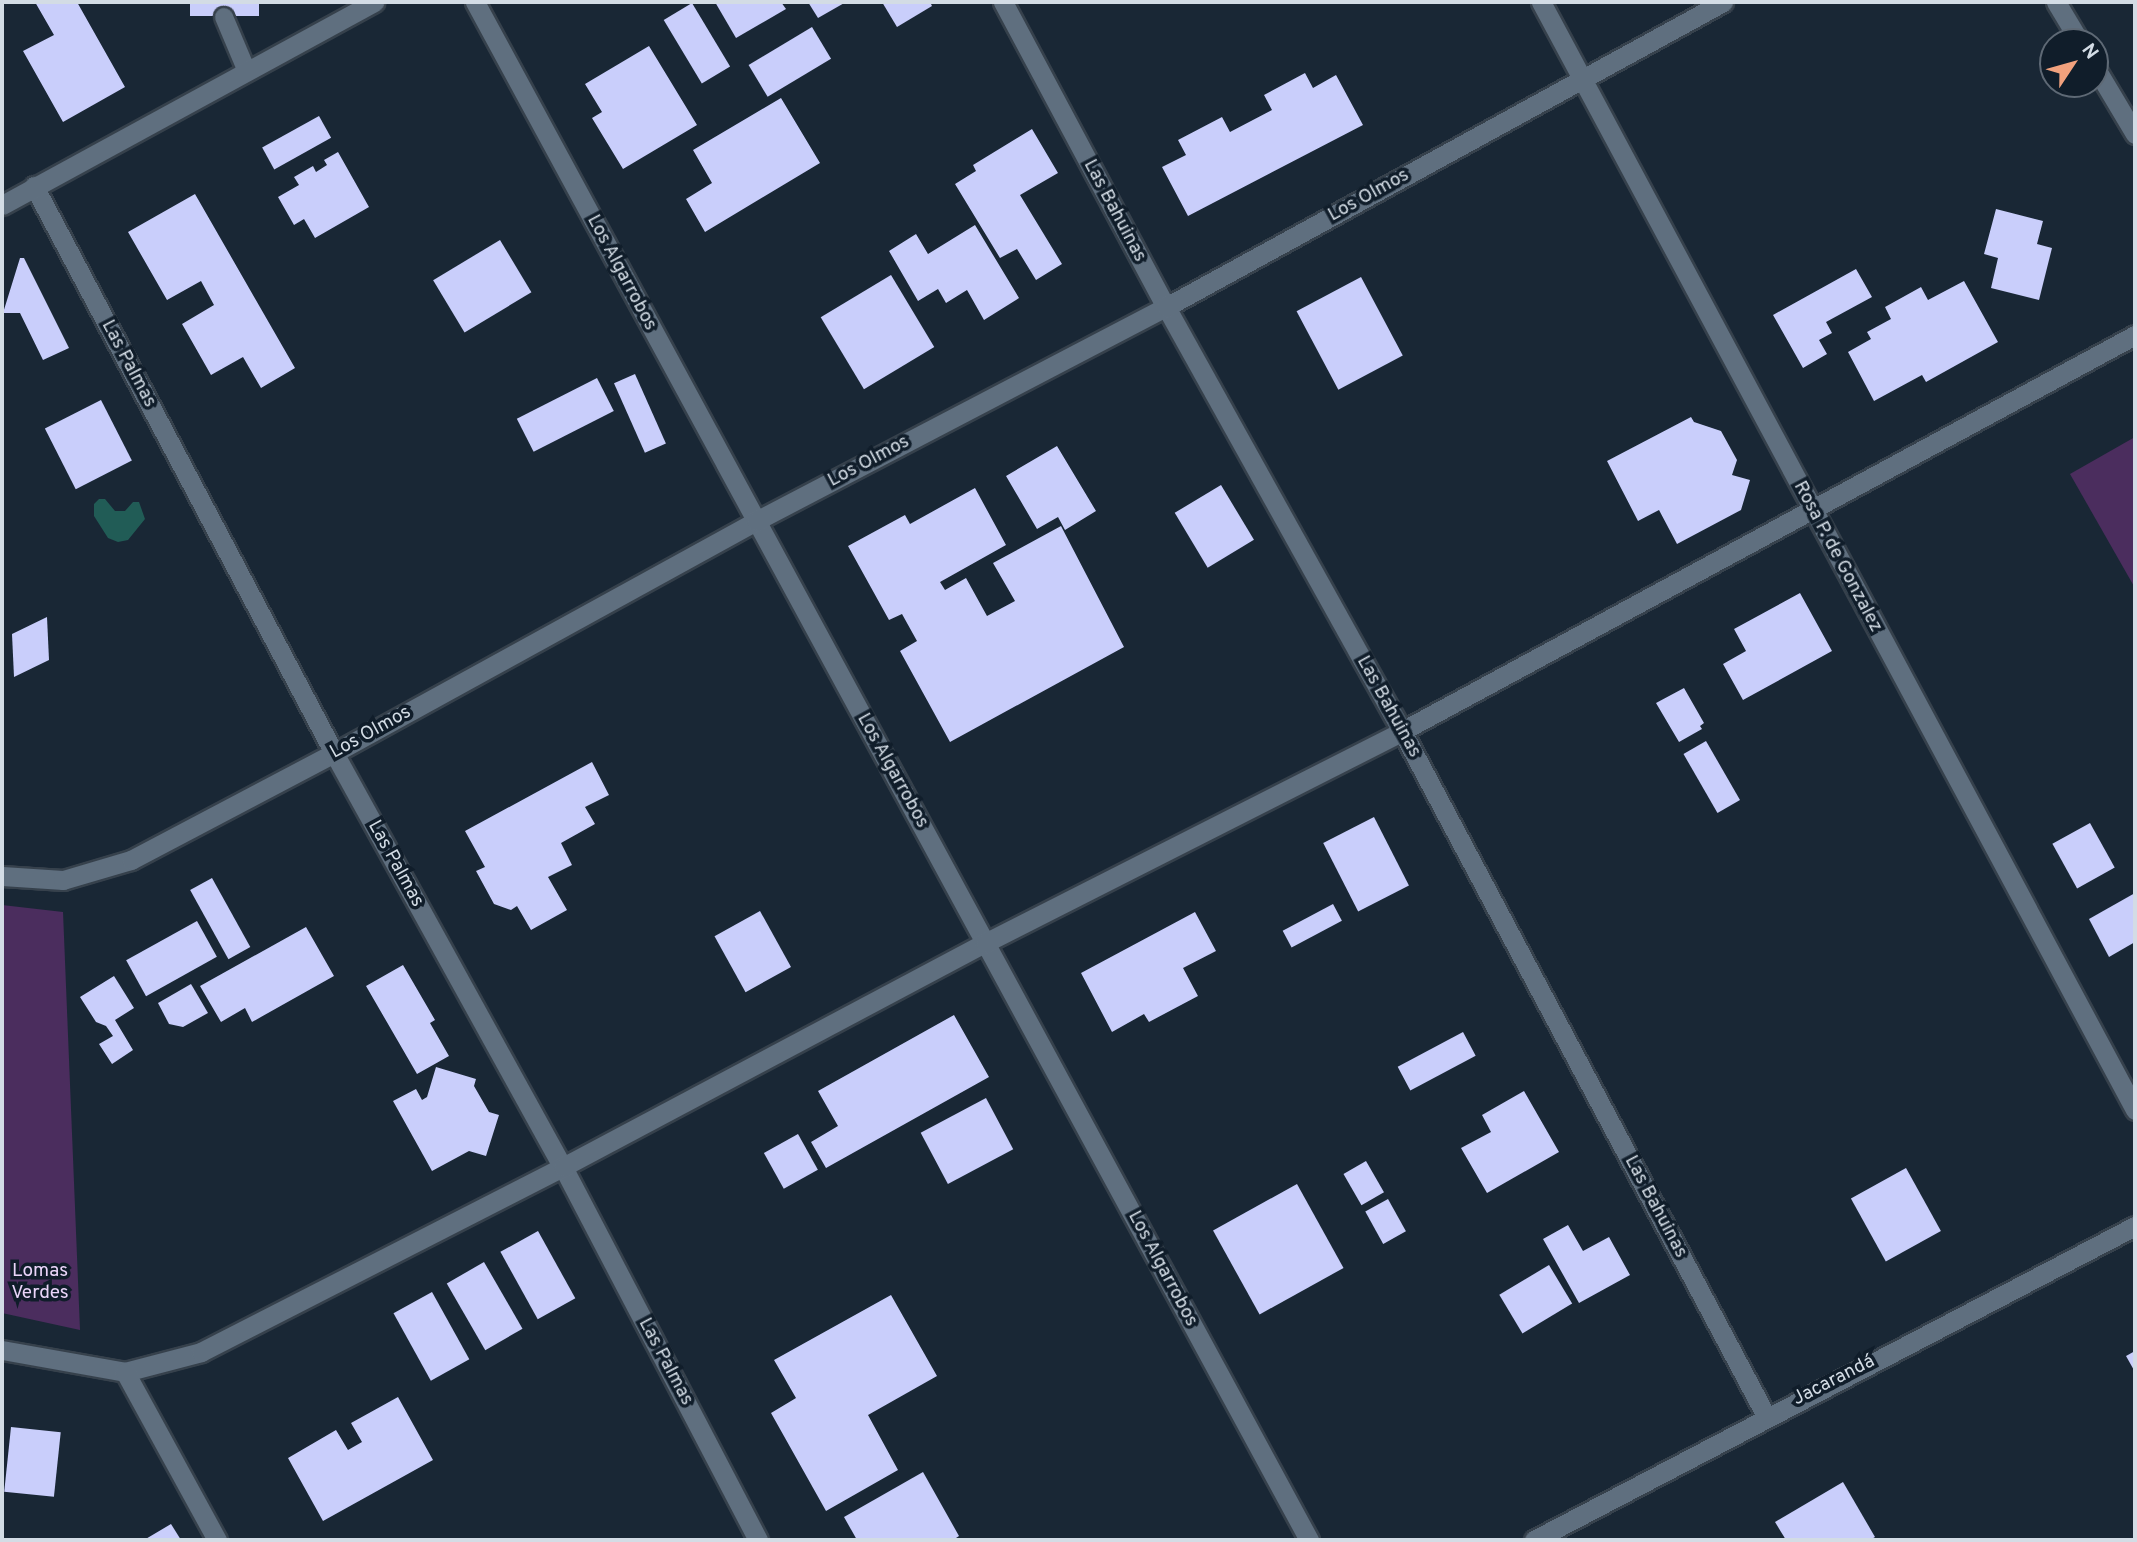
<!DOCTYPE html>
<meta charset="utf-8">
<style>
body{margin:0}
#map{position:relative;width:2137px;height:1542px;overflow:hidden;background:#192735;font-family:Overpass,sans-serif}
div>[style]{position:absolute}
.green>*{inset:0;background:#4b2d5e}
.water>*{inset:0;background:#215c56}
.building>*{inset:0;background:#c9cefb;transform-origin:0 0}
.roads{filter:drop-shadow(2px 0 #36414c) drop-shadow(-2px 0 #36414c) drop-shadow(0 2px #36414c) drop-shadow(0 -2px #36414c)}
.service>*{height:18px;margin:-9px;padding:0 9px;transform-origin:9px;border-radius:9px;background:#5f6f7f}
.minor>*{height:19px;margin:-9.5px;padding:0 9.5px;transform-origin:9.5px;border-radius:9.5px;background:#5f6f7f}
.tertiary>*{height:19px;margin:-9.5px;padding:0 9.5px;transform-origin:9.5px;border-radius:9.5px;background:#5f6f7f}
span{translate:-50% -50%;white-space:nowrap;text-align:center;line-height:1.15;-webkit-text-stroke:7px #101d2a;paint-order:stroke}
.street-label{font-size:19px;color:#d3dce5}
.park-label{font-size:19px;color:#ead5f9}
.frame{position:absolute;inset:0;border:4px solid #d3dce5;pointer-events:none}
.north{position:absolute;left:2039px;top:28px;width:70px;height:70px;box-sizing:border-box;background:#101d2a;border:2px solid #5e6975;border-radius:50%;rotate:54deg;font-size:19px;font-weight:700;line-height:28px;text-align:center;color:#d3dce5}
.north::after{content:'';display:block;margin:auto;width:24px;height:32px;background:#f1a17d;clip-path:polygon(50% 0,100% 100%,50% 72%,0 100%)}
</style>
<div id="map">
<div class="green">
<i style="clip-path:polygon(2135px 437px,2135px 588px,2070px 474px)"></i>
<i style="clip-path:polygon(2px 905px,63px 912px,80px 1330px,2px 1313px)"></i>
</div>
<div class="water">
<i style="clip-path:polygon(99px 499px,105px 499px,115px 511px,125px 511px,133px 502px,139px 502px,145px 519px,128px 540px,118px 542px,108px 538px,94px 516px,94px 504px)"></i>
</div>
<div class="building">
<i style="clip-path:polygon(35px 2px,77px 2px,125px 87px,63px 122px,23px 51px,54px 35px)"></i>
<i style="left:190px;top:2px;width:69px;height:14px"></i>
<i style="clip-path:polygon(715px 2px,781px 2px,786px 9px,736px 38px)"></i>
<i style="clip-path:polygon(808px 2px,846px 2px,818px 18px)"></i>
<i style="clip-path:polygon(882px 2px,930px 2px,932px 6px,897px 27px)"></i>
<i style="left:692px;top:3px;width:74px;height:33px;rotate:59deg"></i>
<i style="left:812px;top:27px;width:37px;height:74px;rotate:59deg"></i>
<i style="clip-path:polygon(649px 46px,697px 125px,623px 169px,592px 118px,602px 112px,585px 84px)"></i>
<i style="clip-path:polygon(1305px 73px,1313px 88px,1336px 75px,1363px 125px,1188px 216px,1162px 167px,1186px 155px,1178px 140px,1222px 117px,1230px 132px,1272px 110px,1264px 95px)"></i>
<i style="clip-path:polygon(781px 98px,820px 163px,705px 232px,686px 199px,712px 183px,693px 150px)"></i>
<i style="left:319px;top:116px;width:25px;height:65px;rotate:61deg"></i>
<i style="clip-path:polygon(1032px 129px,1058px 173px,1020px 195px,1062px 264px,1036px 280px,1017px 249px,1000px 258px,955px 184px,976px 171px,973px 165px)"></i>
<i style="clip-path:polygon(338px 152px,369px 207px,315px 238px,304px 219px,294px 225px,278px 197px,299px 185px,294px 177px,313px 166px,316px 172px,327px 165px,324px 160px)"></i>
<i style="clip-path:polygon(195px 194px,295px 368px,261px 388px,243px 357px,211px 375px,182px 324px,214px 305px,201px 281px,167px 300px,128px 232px)"></i>
<i style="clip-path:polygon(1996px 209px,2043px 221px,2037px 244px,2052px 248px,2039px 300px,1991px 288px,1998px 258px,1984px 254px)"></i>
<i style="clip-path:polygon(975px 225px,1019px 298px,984px 320px,967px 290px,946px 303px,938px 289px,918px 301px,889px 251px,916px 234px,928px 254px)"></i>
<i style="left:500px;top:240px;width:61px;height:78px;rotate:59deg"></i>
<i style="clip-path:polygon(20px 258px,24px 258px,69px 348px,43px 360px,20px 313px,3px 313px)"></i>
<i style="clip-path:polygon(1856px 269px,1872px 297px,1826px 322px,1832px 333px,1819px 340px,1827px 354px,1803px 368px,1773px 315px)"></i>
<i style="left:891px;top:275px;width:84px;height:82px;rotate:59deg"></i>
<i style="left:1361px;top:277px;width:89px;height:73px;rotate:62deg"></i>
<i style="clip-path:polygon(1964px 281px,1998px 342px,1926px 382px,1922px 375px,1874px 401px,1848px 352px,1871px 339px,1867px 332px,1891px 319px,1885px 307px,1921px 287px,1928px 300px)"></i>
<i style="left:635px;top:374px;width:76px;height:23px;rotate:66deg"></i>
<i style="left:597px;top:378px;width:37px;height:90px;rotate:63deg"></i>
<i style="left:101px;top:400px;width:68px;height:63px;rotate:63deg"></i>
<i style="clip-path:polygon(1691px 417px,1694px 422px,1721px 431px,1737px 460px,1732px 475px,1750px 480px,1741px 510px,1677px 544px,1659px 510px,1638px 521px,1607px 461px)"></i>
<i style="clip-path:polygon(1057px 446px,1096px 511px,1065px 530px,1058px 517px,1037px 529px,1006px 476px)"></i>
<i style="left:1221px;top:485px;width:64px;height:54px;rotate:59deg"></i>
<i style="clip-path:polygon(975px 488px,1006px 545px,940px 582px,945px 590px,966px 578px,987px 616px,1015px 601px,993px 563px,1061px 526px,1124px 647px,950px 742px,900px 651px,917px 641px,902px 614px,889px 620px,848px 546px,905px 515px,910px 524px)"></i>
<i style="clip-path:polygon(1800px 593px,1832px 651px,1743px 700px,1723px 664px,1746px 651px,1734px 629px)"></i>
<i style="clip-path:polygon(47px 617px,49px 660px,14px 677px,12px 634px)"></i>
<i style="clip-path:polygon(1684px 688px,1704px 723px,1700px 726px,1702px 729px,1679px 742px,1656px 703px)"></i>
<i style="left:1706px;top:741px;width:68px;height:26px;rotate:60deg"></i>
<i style="clip-path:polygon(592px 762px,609px 795px,585px 807px,595px 824px,561px 843px,572px 865px,548px 877px,567px 910px,531px 930px,517px 906px,511px 910px,494px 904px,476px 871px,485px 867px,465px 831px)"></i>
<i style="left:1374px;top:817px;width:77px;height:57px;rotate:63deg"></i>
<i style="left:2090px;top:823px;width:51px;height:43px;rotate:61deg"></i>
<i style="left:212px;top:878px;width:79px;height:25px;rotate:61deg"></i>
<i style="clip-path:polygon(2135px 893px,2135px 942px,2109px 957px,2089px 919px)"></i>
<i style="left:1333px;top:904px;width:19px;height:57px;rotate:62deg"></i>
<i style="left:760px;top:911px;width:64px;height:52px;rotate:61deg"></i>
<i style="clip-path:polygon(1195px 912px,1216px 951px,1183px 968px,1198px 996px,1149px 1022px,1144px 1014px,1112px 1032px,1081px 973px)"></i>
<i style="left:197px;top:921px;width:41px;height:81px;rotate:61deg"></i>
<i style="clip-path:polygon(306px 927px,334px 976px,252px 1022px,245px 1008px,221px 1022px,200px 986px)"></i>
<i style="clip-path:polygon(403px 965px,435px 1020px,430px 1023px,449px 1056px,417px 1074px,366px 986px)"></i>
<i style="clip-path:polygon(114px 976px,134px 1008px,115px 1020px,133px 1050px,112px 1064px,99px 1044px,113px 1036px,106px 1026px,96px 1022px,80px 997px)"></i>
<i style="clip-path:polygon(191px 984px,208px 1013px,183px 1027px,169px 1024px,158px 1003px)"></i>
<i style="clip-path:polygon(954px 1015px,989px 1077px,826px 1168px,811px 1142px,838px 1126px,818px 1091px)"></i>
<i style="left:1463px;top:1032px;width:27px;height:74px;rotate:62deg"></i>
<i style="clip-path:polygon(436px 1067px,476px 1079px,474px 1086px,489px 1112px,499px 1115px,486px 1156px,469px 1151px,432px 1171px,393px 1101px,416px 1089px,422px 1100px,427px 1097px)"></i>
<i style="clip-path:polygon(1524px 1091px,1559px 1152px,1487px 1193px,1461px 1148px,1491px 1132px,1482px 1115px)"></i>
<i style="left:986px;top:1098px;width:58px;height:74px;rotate:62deg"></i>
<i style="left:798px;top:1134px;width:41px;height:39px;rotate:61deg"></i>
<i style="left:1366px;top:1161px;width:36px;height:26px;rotate:60deg"></i>
<i style="left:1906px;top:1168px;width:72px;height:63px;rotate:61deg"></i>
<i style="left:1297px;top:1184px;width:96px;height:96px;rotate:61deg"></i>
<i style="left:1388px;top:1199px;width:37px;height:26px;rotate:61deg"></i>
<i style="clip-path:polygon(1568px 1225px,1583px 1251px,1609px 1237px,1630px 1275px,1579px 1303px,1543px 1239px)"></i>
<i style="left:538px;top:1231px;width:77px;height:43px;rotate:61deg"></i>
<i style="left:484px;top:1262px;width:77px;height:43px;rotate:60deg"></i>
<i style="left:1549px;top:1265px;width:45px;height:58px;rotate:59deg"></i>
<i style="left:432px;top:1292px;width:77px;height:44px;rotate:61deg"></i>
<i style="clip-path:polygon(891px 1295px,937px 1376px,868px 1415px,898px 1470px,826px 1511px,771px 1413px,796px 1398px,774px 1360px)"></i>
<i style="clip-path:polygon(2135px 1351px,2135px 1372px,2126px 1356px)"></i>
<i style="clip-path:polygon(398px 1397px,433px 1460px,323px 1521px,288px 1458px,336px 1430px,348px 1450px,362px 1442px,351px 1423px)"></i>
<i style="left:11px;top:1427px;width:50px;height:65px;rotate:6deg"></i>
<i style="clip-path:polygon(923px 1472px,959px 1536px,953px 1540px,857px 1540px,844px 1517px)"></i>
<i style="clip-path:polygon(1843px 1482px,1875px 1537px,1870px 1540px,1786px 1540px,1775px 1522px)"></i>
<i style="clip-path:polygon(171px 1524px,181px 1540px,144px 1540px)"></i>
</div>
<div class="roads">
<div class="service">
<i style="left:224px;top:17px;width:56px;rotate:67.1deg"></i>
</div>
<div class="minor">
<i style="left:475px;top:2px;width:1750px;rotate:61.53deg"></i>
<i style="left:1003px;top:2px;width:346px;rotate:61.9deg"></i>
<i style="left:1166px;top:307px;width:485px;rotate:60.9deg"></i>
<i style="left:1402px;top:731px;width:776px;rotate:62.01deg"></i>
<i style="left:1541px;top:2px;width:1257px;rotate:61.8deg"></i>
<i style="left:2056px;top:2px;width:47px;rotate:59deg"></i>
<i style="left:2095px;top:67px;width:78px;rotate:59.2deg"></i>
<i style="left:34px;top:186px;width:641px;rotate:62.12deg"></i>
<i style="left:334px;top:753px;width:473px;rotate:61.1deg"></i>
<i style="left:563px;top:1167px;width:421px;rotate:62.4deg"></i>
<i style="left:2px;top:205px;width:424px;rotate:-28.6deg"></i>
<i style="left:2px;top:876px;width:61px;rotate:3.8deg"></i>
<i style="left:63px;top:880px;width:71px;rotate:-16.4deg"></i>
<i style="left:131px;top:860px;width:229px;rotate:-27.8deg"></i>
<i style="left:334px;top:753px;width:482px;rotate:-28.8deg"></i>
<i style="left:756px;top:521px;width:462px;rotate:-27.6deg"></i>
<i style="left:1166px;top:307px;width:635px;rotate:-28.7deg"></i>
<i style="left:2px;top:1350px;width:125px;rotate:10.1deg"></i>
<i style="left:125px;top:1372px;width:79px;rotate:-14.7deg"></i>
<i style="left:201px;top:1352px;width:407px;rotate:-27.1deg"></i>
<i style="left:563px;top:1167px;width:478px;rotate:-28deg"></i>
<i style="left:985px;top:943px;width:468px;rotate:-26.9deg"></i>
<i style="left:1402px;top:731px;width:833px;rotate:-28.38deg"></i>
<i style="left:125px;top:1372px;width:192px;rotate:61.3deg"></i>
</div>
<div class="tertiary">
<i style="left:1534px;top:1540px;width:678px;rotate:-27.59deg"></i>
</div>
</div>
<div class="street-label">
<span style="left:1369px;top:196px;rotate:-29deg">Los Olmos</span>
<span style="left:1114px;top:211px;rotate:62deg">Las Bahuinas</span>
<span style="left:621px;top:273px;rotate:62deg">Los Algarrobos</span>
<span style="left:128px;top:364px;rotate:62deg">Las Palmas</span>
<span style="left:869px;top:462px;rotate:-28deg">Los Olmos</span>
<span style="left:1837px;top:557px;rotate:62deg">Rosa P. de Gonzalez</span>
<span style="left:1388px;top:707px;rotate:61deg">Las Bahuinas</span>
<span style="left:371px;top:733px;rotate:-29deg">Los Olmos</span>
<span style="left:892px;top:771px;rotate:61deg">Los Algarrobos</span>
<span style="left:395px;top:864px;rotate:61deg">Las Palmas</span>
<span style="left:1655px;top:1207px;rotate:62deg">Las Bahuinas</span>
<span style="left:1162px;top:1269px;rotate:62deg">Los Algarrobos</span>
<span style="left:665px;top:1362px;rotate:62deg">Las Palmas</span>
<span style="left:1834px;top:1381px;rotate:-27deg">Jacarandá</span>
</div>
<div class="park-label">
<span style="left:40px;top:1283px">Lomas<br>Verdes</span>
</div>
<div class="frame"></div>
<div class="north">N</div>
</div>
